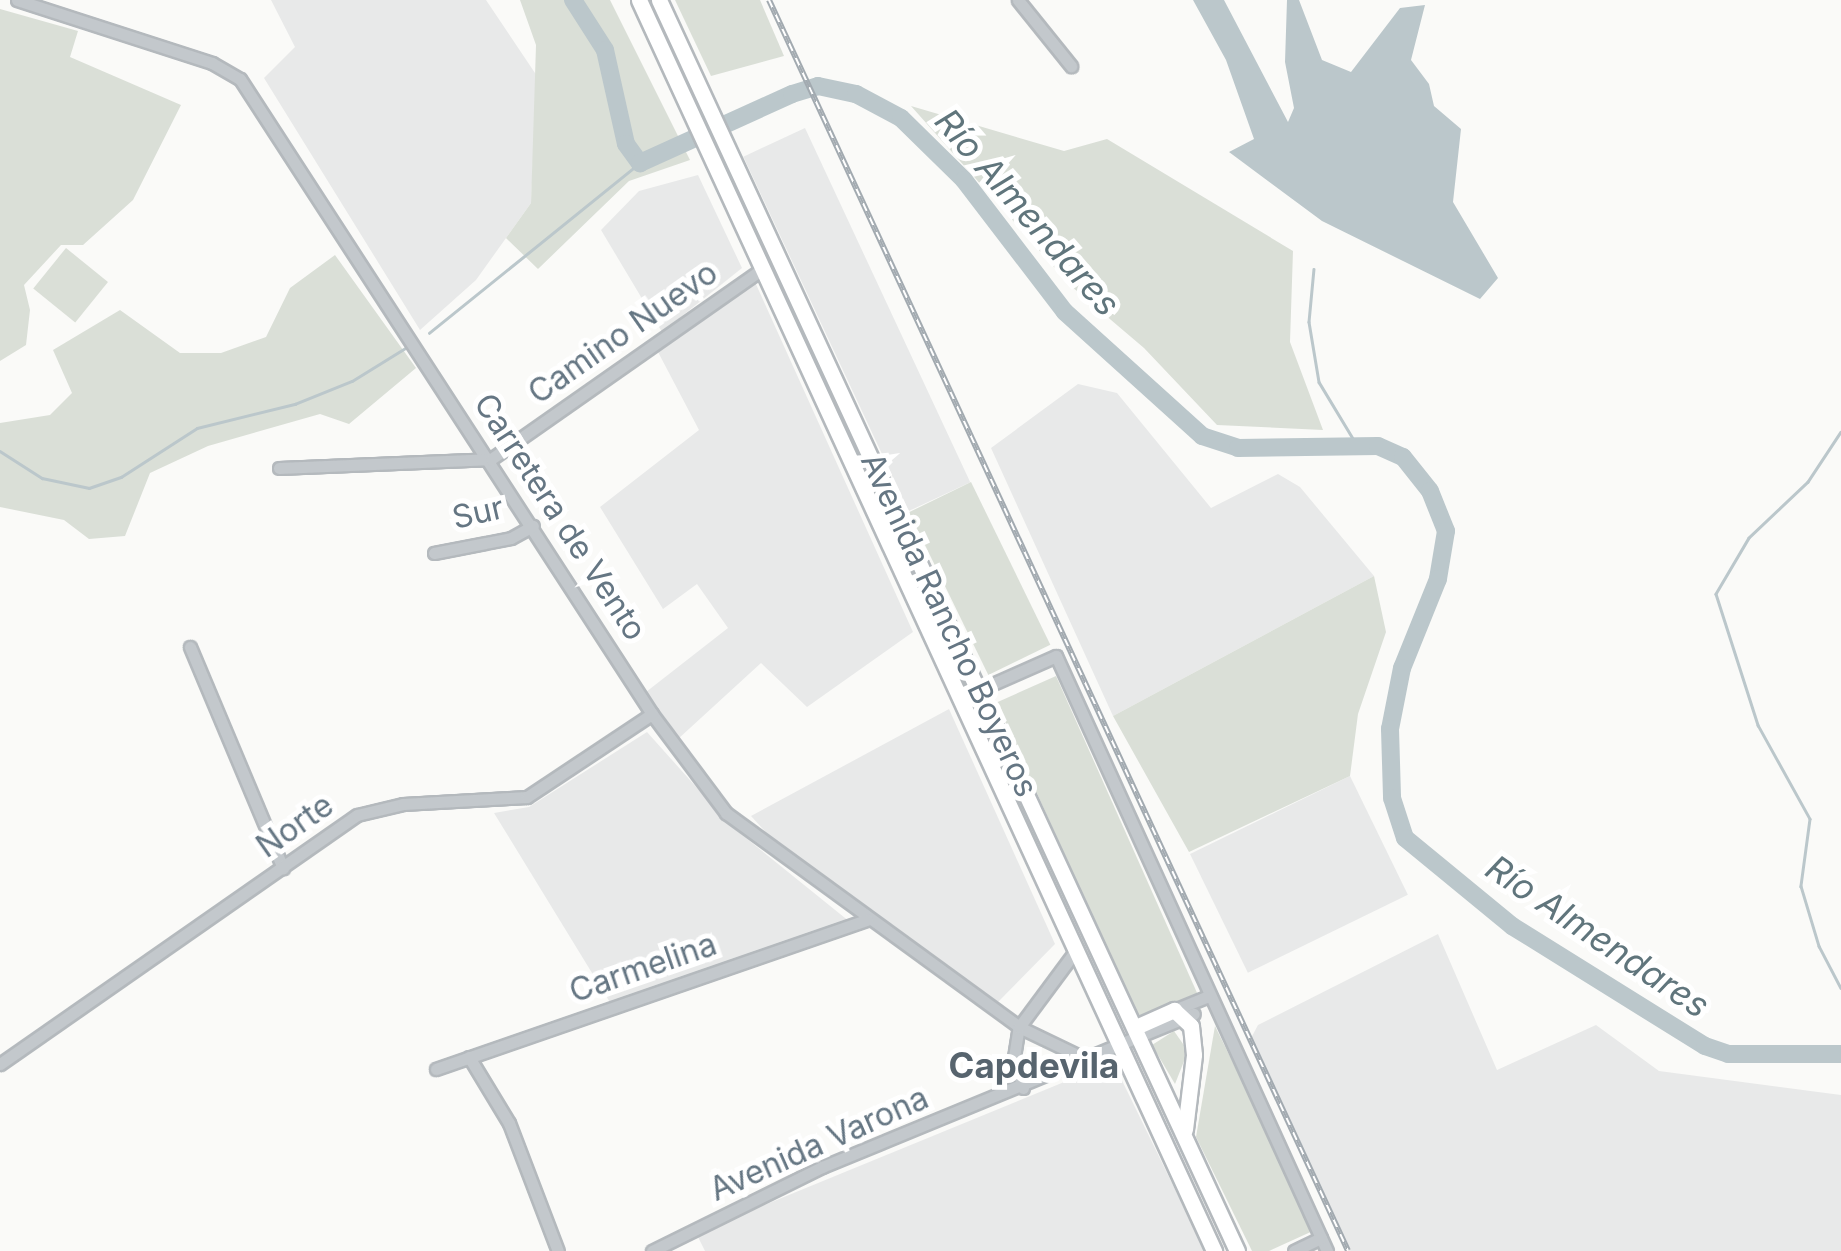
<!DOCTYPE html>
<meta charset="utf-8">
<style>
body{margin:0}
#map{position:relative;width:1841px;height:1251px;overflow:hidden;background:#fafaf8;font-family:Inter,sans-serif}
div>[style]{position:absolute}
.built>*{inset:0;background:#e8e9e9;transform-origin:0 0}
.green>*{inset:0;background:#dadfd7;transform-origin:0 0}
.water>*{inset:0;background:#bbc7cb}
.stream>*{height:2.5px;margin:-1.25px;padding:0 1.25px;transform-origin:1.25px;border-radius:1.25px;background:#bbc7cb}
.river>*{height:18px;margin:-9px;padding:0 9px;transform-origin:9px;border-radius:9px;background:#bbc7cb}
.roads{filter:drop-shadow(2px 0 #b4b9bd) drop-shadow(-2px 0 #b4b9bd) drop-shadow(0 2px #b4b9bd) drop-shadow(0 -2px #b4b9bd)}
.minor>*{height:11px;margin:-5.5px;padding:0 5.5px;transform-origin:5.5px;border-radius:5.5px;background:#c3c8cc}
.highway>*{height:15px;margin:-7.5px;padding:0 7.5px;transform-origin:7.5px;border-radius:7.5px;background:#fff}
.rail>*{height:6px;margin-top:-3px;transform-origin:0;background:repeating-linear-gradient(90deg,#fff 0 8px,#a2aab0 0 16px);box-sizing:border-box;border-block:2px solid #a2aab0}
span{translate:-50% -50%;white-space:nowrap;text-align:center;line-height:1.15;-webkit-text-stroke:10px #fff;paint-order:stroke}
.street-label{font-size:32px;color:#657683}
.water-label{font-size:35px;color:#60757c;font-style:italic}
.neighbourhood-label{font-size:35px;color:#57646e;font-weight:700}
</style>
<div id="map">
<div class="built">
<i style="clip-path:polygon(271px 0,486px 0,537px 76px,531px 203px,476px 280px,420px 330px,264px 78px,295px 47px)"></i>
<i style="left:805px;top:128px;width:391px;height:68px;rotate:65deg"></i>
<i style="clip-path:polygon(698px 175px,742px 268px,662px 332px,601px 230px,639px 191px)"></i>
<i style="clip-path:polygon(755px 282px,913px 632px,807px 707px,761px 663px,678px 739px,646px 692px,728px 628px,697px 584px,663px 609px,600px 507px,699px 430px,658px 352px)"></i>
<i style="clip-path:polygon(1078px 384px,1117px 393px,1211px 508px,1278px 474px,1300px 487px,1374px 576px,1113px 716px,991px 448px)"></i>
<i style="clip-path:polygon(949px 709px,1055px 944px,998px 1002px,782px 850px,751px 816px)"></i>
<i style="clip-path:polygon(647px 732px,731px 826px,850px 922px,611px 1004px,494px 813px,529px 807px)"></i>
<i style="left:1350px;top:776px;width:132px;height:178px;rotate:64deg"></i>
<i style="clip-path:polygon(1438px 934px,1497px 1070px,1596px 1025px,1659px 1071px,1841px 1095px,1841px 1251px,1348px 1251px,1250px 1040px,1258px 1025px)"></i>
<i style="clip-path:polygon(1113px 1062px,1205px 1251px,705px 1251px,696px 1233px)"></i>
</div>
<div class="green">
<i style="clip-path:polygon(520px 0,610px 0,690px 160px,629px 181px,538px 269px,506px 238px,531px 203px,536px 45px)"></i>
<i style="clip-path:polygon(675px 0,760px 0,784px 56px,711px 76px)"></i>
<i style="clip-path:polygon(0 9px,78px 31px,70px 57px,181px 105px,133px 200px,83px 245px,61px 245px,24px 285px,30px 310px,26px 345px,0 361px)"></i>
<i style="clip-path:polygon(911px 106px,1064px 151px,1107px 139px,1293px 251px,1290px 342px,1323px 430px,1217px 425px,1144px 348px,1071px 286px)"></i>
<i style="left:66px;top:248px;width:54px;height:52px;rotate:39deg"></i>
<i style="clip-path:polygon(335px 255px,416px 368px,349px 424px,320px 414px,208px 446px,150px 473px,125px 536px,89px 539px,64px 520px,0 507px,0 423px,50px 415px,72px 393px,53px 350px,120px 310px,180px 353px,221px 353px,266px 337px,290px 288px)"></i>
<i style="left:971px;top:482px;width:181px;height:69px;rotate:64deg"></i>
<i style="clip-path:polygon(1374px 576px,1386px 632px,1358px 714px,1350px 776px,1189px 852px,1113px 716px)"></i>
<i style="left:1056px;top:676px;width:348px;height:65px;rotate:66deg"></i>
<i style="clip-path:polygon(1215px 1026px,1315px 1230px,1269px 1251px,1252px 1251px,1196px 1137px)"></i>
<i style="clip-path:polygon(1174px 1031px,1188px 1051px,1175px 1084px,1152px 1045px)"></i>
</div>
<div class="water">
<i style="clip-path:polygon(1193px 0,1224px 0,1288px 122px,1294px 108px,1285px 62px,1287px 0,1299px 0,1322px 60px,1351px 72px,1400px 8px,1425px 5px,1411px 60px,1429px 84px,1434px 106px,1461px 129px,1453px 202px,1498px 278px,1480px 299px,1322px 221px,1229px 152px,1254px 139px,1226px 60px)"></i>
</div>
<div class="stream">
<i style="left:1314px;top:269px;width:53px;rotate:95.4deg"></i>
<i style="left:1309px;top:322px;width:61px;rotate:80.5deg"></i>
<i style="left:1319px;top:382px;width:74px;rotate:58.9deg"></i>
<i style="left:429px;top:333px;width:271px;rotate:-38.9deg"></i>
<i style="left:1841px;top:432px;width:60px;rotate:123.4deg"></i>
<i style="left:1808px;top:482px;width:81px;rotate:136.5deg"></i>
<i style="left:1749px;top:538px;width:65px;rotate:120.5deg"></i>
<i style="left:1716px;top:594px;width:138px;rotate:72.2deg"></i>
<i style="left:1758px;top:725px;width:107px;rotate:61deg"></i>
<i style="left:1810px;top:819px;width:68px;rotate:97.7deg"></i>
<i style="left:1801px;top:886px;width:63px;rotate:73.3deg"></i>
<i style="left:1819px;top:946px;width:47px;rotate:62.4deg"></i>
<i style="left:0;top:451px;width:50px;rotate:32.7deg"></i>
<i style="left:42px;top:478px;width:48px;rotate:12deg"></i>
<i style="left:89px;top:488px;width:34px;rotate:-19deg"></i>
<i style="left:121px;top:477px;width:90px;rotate:-32.8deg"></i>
<i style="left:197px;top:428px;width:101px;rotate:-13.8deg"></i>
<i style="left:295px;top:404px;width:61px;rotate:-22deg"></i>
<i style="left:352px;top:381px;width:65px;rotate:-31.7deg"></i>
</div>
<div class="river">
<i style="left:573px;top:0;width:59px;rotate:57.4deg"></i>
<i style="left:605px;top:50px;width:96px;rotate:77.4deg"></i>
<i style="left:626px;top:144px;width:24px;rotate:54deg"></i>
<i style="left:640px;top:163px;width:167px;rotate:-24.4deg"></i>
<i style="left:792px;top:94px;width:27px;rotate:-17deg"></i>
<i style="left:818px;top:86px;width:39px;rotate:12deg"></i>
<i style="left:856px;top:94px;width:51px;rotate:28.1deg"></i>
<i style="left:901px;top:118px;width:88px;rotate:44.5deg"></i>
<i style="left:964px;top:180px;width:166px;rotate:52.6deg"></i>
<i style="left:1065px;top:312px;width:185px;rotate:42.1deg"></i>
<i style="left:1202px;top:436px;width:38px;rotate:18deg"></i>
<i style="left:1238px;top:448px;width:140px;rotate:-0.8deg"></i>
<i style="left:1378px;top:446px;width:27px;rotate:24deg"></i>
<i style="left:1403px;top:457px;width:43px;rotate:51.5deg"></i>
<i style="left:1430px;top:491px;width:43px;rotate:68.2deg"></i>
<i style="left:1446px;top:531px;width:49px;rotate:99.5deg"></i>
<i style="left:1438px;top:579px;width:96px;rotate:112deg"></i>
<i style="left:1402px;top:668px;width:62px;rotate:101.1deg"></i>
<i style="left:1390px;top:729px;width:69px;rotate:88.3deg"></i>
<i style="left:1392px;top:798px;width:42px;rotate:72deg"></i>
<i style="left:1405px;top:838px;width:139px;rotate:39.4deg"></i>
<i style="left:1512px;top:926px;width:227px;rotate:31.9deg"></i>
<i style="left:1705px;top:1046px;width:24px;rotate:19deg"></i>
<i style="left:1728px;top:1054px;width:113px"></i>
</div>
<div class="roads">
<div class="minor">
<i style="left:17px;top:0;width:205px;rotate:17.9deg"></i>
<i style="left:212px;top:63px;width:32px;rotate:30deg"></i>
<i style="left:240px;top:79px;width:757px;rotate:57.02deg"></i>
<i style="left:652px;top:714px;width:124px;rotate:53.2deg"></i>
<i style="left:726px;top:813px;width:363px;rotate:36.1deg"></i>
<i style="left:1019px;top:1027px;width:76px;rotate:25.6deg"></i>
<i style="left:1018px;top:0;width:85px;rotate:51.2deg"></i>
<i style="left:279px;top:468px;width:212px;rotate:-2.4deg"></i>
<i style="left:491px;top:459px;width:333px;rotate:-35deg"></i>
<i style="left:434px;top:553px;width:78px;rotate:-11deg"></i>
<i style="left:511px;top:538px;width:25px;rotate:-29deg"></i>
<i style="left:190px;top:647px;width:240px;rotate:67.2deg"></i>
<i style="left:979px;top:690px;width:84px;rotate:-23.8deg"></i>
<i style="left:1056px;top:656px;width:654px;rotate:65.51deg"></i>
<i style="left:1174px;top:1010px;width:35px;rotate:-22deg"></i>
<i style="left:469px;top:1057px;width:77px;rotate:58.8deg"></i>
<i style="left:509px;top:1123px;width:137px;rotate:69.1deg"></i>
<i style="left:0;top:1064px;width:435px;rotate:-34.9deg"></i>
<i style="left:357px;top:815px;width:47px;rotate:-13.4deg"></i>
<i style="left:403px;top:804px;width:124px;rotate:-3.2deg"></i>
<i style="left:527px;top:797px;width:150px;rotate:-33.6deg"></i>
<i style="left:436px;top:1069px;width:456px;rotate:-19.1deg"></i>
<i style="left:1023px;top:1088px;width:32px;rotate:-106deg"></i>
<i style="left:1014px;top:1057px;width:30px;rotate:-81deg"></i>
<i style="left:1019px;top:1027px;width:97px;rotate:-53.4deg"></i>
<i style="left:652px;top:1251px;width:190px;rotate:-26.3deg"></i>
<i style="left:822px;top:1167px;width:402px;rotate:-22.4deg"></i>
<i style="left:1294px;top:1251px;width:30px;rotate:-26deg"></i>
</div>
<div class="highway">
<i style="left:639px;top:0;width:1377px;rotate:65.31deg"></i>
<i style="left:659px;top:0;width:1378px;rotate:65.2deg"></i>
<i style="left:1136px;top:1027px;width:42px;rotate:-24.1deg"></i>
<i style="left:1174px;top:1010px;width:23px;rotate:43deg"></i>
<i style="left:1191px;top:1026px;width:29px;rotate:84deg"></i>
<i style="left:1194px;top:1055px;width:75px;rotate:96.9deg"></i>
</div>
</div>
<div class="rail">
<i style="left:769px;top:0;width:1378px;rotate:65.16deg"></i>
</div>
<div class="street-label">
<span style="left:623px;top:333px;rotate:-35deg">Camino Nuevo</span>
<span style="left:478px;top:513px;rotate:-13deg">Sur</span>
<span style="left:560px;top:517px;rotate:57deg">Carretera de Vento</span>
<span style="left:949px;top:625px;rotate:65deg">Avenida Rancho Boyeros</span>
<span style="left:295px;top:826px;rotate:-35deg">Norte</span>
<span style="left:643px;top:968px;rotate:-19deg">Carmelina</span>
<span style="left:819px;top:1144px;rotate:-24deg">Avenida Varona</span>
</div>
<div class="water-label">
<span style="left:1028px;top:212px;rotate:49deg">Río Almendares</span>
<span style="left:1598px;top:936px;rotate:34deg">Río Almendares</span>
</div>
<div class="neighbourhood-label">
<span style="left:1034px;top:1065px">Capdevila</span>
</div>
</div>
